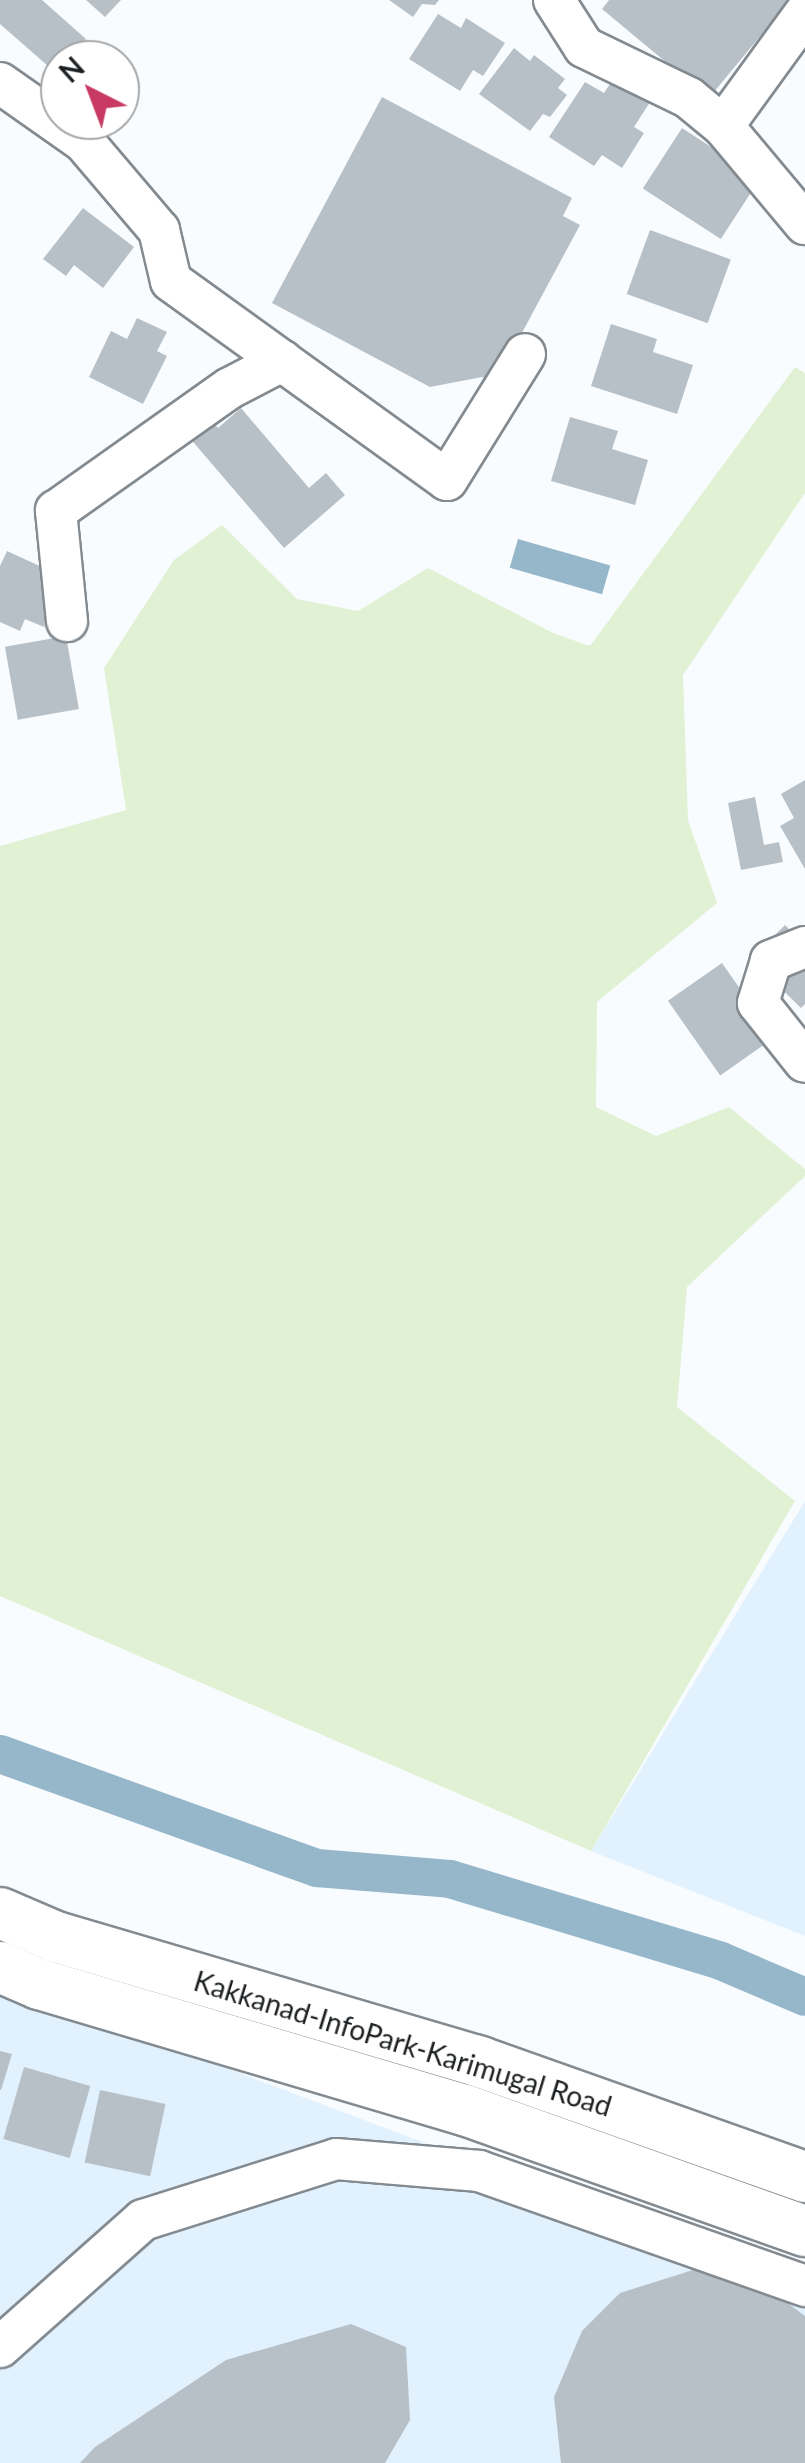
<!DOCTYPE html>
<style>
body{margin:0}
#map{position:relative;width:805px;height:2463px;overflow:hidden;background:#f8fcff;font-family:Lato,sans-serif}
div>[style]{position:absolute}
.built>*{inset:0;background:#e2f1fe}
.green>*{inset:0;background:#e1f1d4}
.water>*{inset:0;background:#96b6ca;transform-origin:0 0}
.canal>*{height:38px;margin:-19px;padding:0 19px;transform-origin:19px;border-radius:19px;background:#96b6ca}
.building>*{inset:0;background:#b8c0c7;transform-origin:0 0}
.roads{filter:drop-shadow(2px 0 #838b91) drop-shadow(-2px 0 #838b91) drop-shadow(0 2px #838b91) drop-shadow(0 -2px #838b91)}
.minor>*{height:40px;margin:-20px;padding:0 20px;transform-origin:20px;border-radius:20px;background:#fff}
.major>*{height:50px;margin:-25px;padding:0 25px;transform-origin:25px;border-radius:25px;background:#fff}
span{translate:-50% -50%;white-space:nowrap;text-align:center;line-height:1.15;-webkit-text-stroke:10px #fff;paint-order:stroke}
.street-label{font-size:28px;color:#1c1f21}
.north{position:absolute;left:40px;top:40px;width:100px;height:100px;box-sizing:border-box;background:#fff;border:2px solid #a4a5a6;border-radius:50%;rotate:318deg;font-size:28px;font-weight:700;line-height:40px;text-align:center;color:#1c1f21}
.north::after{content:'';display:block;margin:auto;width:35px;height:45px;background:#c83a63;clip-path:polygon(50% 0,100% 100%,50% 72%,0 100%)}
</style>
<div id="map">
<div class="built">
<i style="clip-path:polygon(805px 1501px,805px 1936px,591px 1851px)"></i>
<i style="clip-path:polygon(0 1983px,805px 2286px,805px 2463px,0 2463px)"></i>
</div>
<div class="green">
<i style="clip-path:polygon(795px 367px,805px 373px,805px 493px,683px 675px,688px 820px,717px 903px,597px 1002px,596px 1107px,656px 1136px,729px 1107px,805px 1169px,805px 1176px,687px 1287px,677px 1407px,795px 1501px,591px 1851px,0 1596px,0 846px,126px 810px,104px 668px,174px 560px,222px 525px,297px 599px,358px 611px,428px 568px,553px 633px,590px 646px)"></i>
</div>
<div class="water">
<i style="left:518px;top:539px;width:96px;height:30px;rotate:16deg"></i>
</div>
<div class="canal">
<i style="left:0;top:1754px;width:337px;rotate:19.8deg"></i>
<i style="left:317px;top:1868px;width:133px;rotate:4.7deg"></i>
<i style="left:450px;top:1879px;width:283px;rotate:16.8deg"></i>
<i style="left:721px;top:1961px;width:91px;rotate:23.2deg"></i>
</div>
<div class="building">
<i style="clip-path:polygon(0 0,42px 0,86px 39px,68px 60px,60px 60px,56px 73px,0 24px)"></i>
<i style="clip-path:polygon(86px 0,121px 0,105px 17px)"></i>
<i style="clip-path:polygon(389px 0,439px 0,435px 5px,422px 4px,413px 17px)"></i>
<i style="clip-path:polygon(609px 0,790px 0,709px 98px,602px 9px)"></i>
<i style="clip-path:polygon(438px 14px,461px 28px,466px 18px,505px 43px,483px 76px,473px 70px,460px 91px,409px 59px)"></i>
<i style="clip-path:polygon(514px 48px,530px 61px,534px 55px,565px 79px,558px 88px,567px 95px,550px 117px,543px 114px,530px 131px,479px 94px)"></i>
<i style="clip-path:polygon(615px 76px,652px 99px,634px 127px,644px 133px,622px 168px,602px 155px,594px 166px,549px 137px,585px 82px,604px 93px)"></i>
<i style="clip-path:polygon(382px 97px,572px 198px,563px 216px,580px 225px,495px 383px,482px 377px,430px 387px,272px 303px)"></i>
<i style="left:682px;top:128px;width:93px;height:72px;rotate:33deg"></i>
<i style="clip-path:polygon(83px 208px,134px 247px,103px 288px,74px 265px,66px 276px,43px 259px)"></i>
<i style="left:650px;top:230px;width:86px;height:68px;rotate:20deg"></i>
<i style="clip-path:polygon(137px 318px,167px 332px,157px 351px,167px 356px,143px 404px,89px 377px,111px 331px,127px 339px)"></i>
<i style="clip-path:polygon(611px 324px,657px 339px,653px 352px,693px 365px,677px 414px,591px 386px)"></i>
<i style="clip-path:polygon(241px 408px,309px 488px,326px 473px,345px 495px,284px 548px,188px 436px,210px 418px,218px 428px)"></i>
<i style="clip-path:polygon(570px 417px,618px 431px,612px 449px,648px 460px,635px 505px,551px 481px)"></i>
<i style="clip-path:polygon(7px 551px,66px 578px,44px 627px,25px 619px,20px 631px,0 622px,0 566px)"></i>
<i style="left:66px;top:636px;width:74px;height:62px;rotate:80deg"></i>
<i style="clip-path:polygon(805px 780px,805px 869px,780px 826px,794px 818px,781px 794px)"></i>
<i style="clip-path:polygon(755px 797px,764px 845px,779px 842px,783px 862px,741px 870px,728px 803px)"></i>
<i style="clip-path:polygon(785px 925px,805px 945px,805px 1004px,801px 1008px,751px 959px)"></i>
<i style="left:722px;top:963px;width:91px;height:66px;rotate:55deg"></i>
<i style="clip-path:polygon(0 2051px,12px 2054px,1px 2090px,0 2090px)"></i>
<i style="left:24px;top:2067px;width:69px;height:75px;rotate:16deg"></i>
<i style="left:100px;top:2090px;width:67px;height:74px;rotate:12deg"></i>
<i style="clip-path:polygon(696px 2269px,756px 2279px,805px 2316px,805px 2463px,561px 2463px,554px 2397px,582px 2331px,620px 2293px)"></i>
<i style="clip-path:polygon(351px 2324px,406px 2347px,410px 2420px,385px 2463px,80px 2463px,95px 2447px,226px 2360px)"></i>
</div>
<div class="roads">
<div class="minor">
<i style="left:554px;top:0;width:56px;rotate:57.4deg"></i>
<i style="left:584px;top:47px;width:117px;rotate:25.9deg"></i>
<i style="left:689px;top:98px;width:44px;rotate:39.5deg"></i>
<i style="left:723px;top:126px;width:128px;rotate:50.1deg"></i>
<i style="left:0;top:83px;width:103px;rotate:35.1deg"></i>
<i style="left:84px;top:142px;width:116px;rotate:49.6deg"></i>
<i style="left:159px;top:230px;width:52px;rotate:76.8deg"></i>
<i style="left:171px;top:281px;width:340px;rotate:35.8deg"></i>
<i style="left:447px;top:480px;width:148px;rotate:-58.2deg"></i>
<i style="left:723px;top:126px;width:140px;rotate:-54deg"></i>
<i style="left:67px;top:621px;width:111px;rotate:-95.7deg"></i>
<i style="left:56px;top:511px;width:213px;rotate:-35.3deg"></i>
<i style="left:230px;top:388px;width:59px;rotate:-27.4deg"></i>
<i style="left:805px;top:947px;width:37px;rotate:158deg"></i>
<i style="left:771px;top:961px;width:44px;rotate:107.2deg"></i>
<i style="left:758px;top:1003px;width:75px;rotate:51.5deg"></i>
<i style="left:0;top:2347px;width:191px;rotate:-41.6deg"></i>
<i style="left:143px;top:2220px;width:202px;rotate:-17.5deg"></i>
<i style="left:336px;top:2159px;width:144px;rotate:4.8deg"></i>
<i style="left:479px;top:2171px;width:346px;rotate:19.4deg"></i>
</div>
<div class="major">
<i style="left:0;top:1913px;width:61px;rotate:23.2deg"></i>
<i style="left:56px;top:1937px;width:442px;rotate:16.4deg"></i>
<i style="left:480px;top:2062px;width:345px;rotate:19.5deg"></i>
<i style="left:0;top:1967px;width:43px;rotate:23.6deg"></i>
<i style="left:39px;top:1984px;width:444px;rotate:16.5deg"></i>
<i style="left:465px;top:2110px;width:361px;rotate:19.6deg"></i>
</div>
</div>
<div class="street-label">
<span style="left:403px;top:2043px;rotate:17deg">Kakkanad-InfoPark-Karimugal Road</span>
</div>
<div class="north">N</div>
</div>
